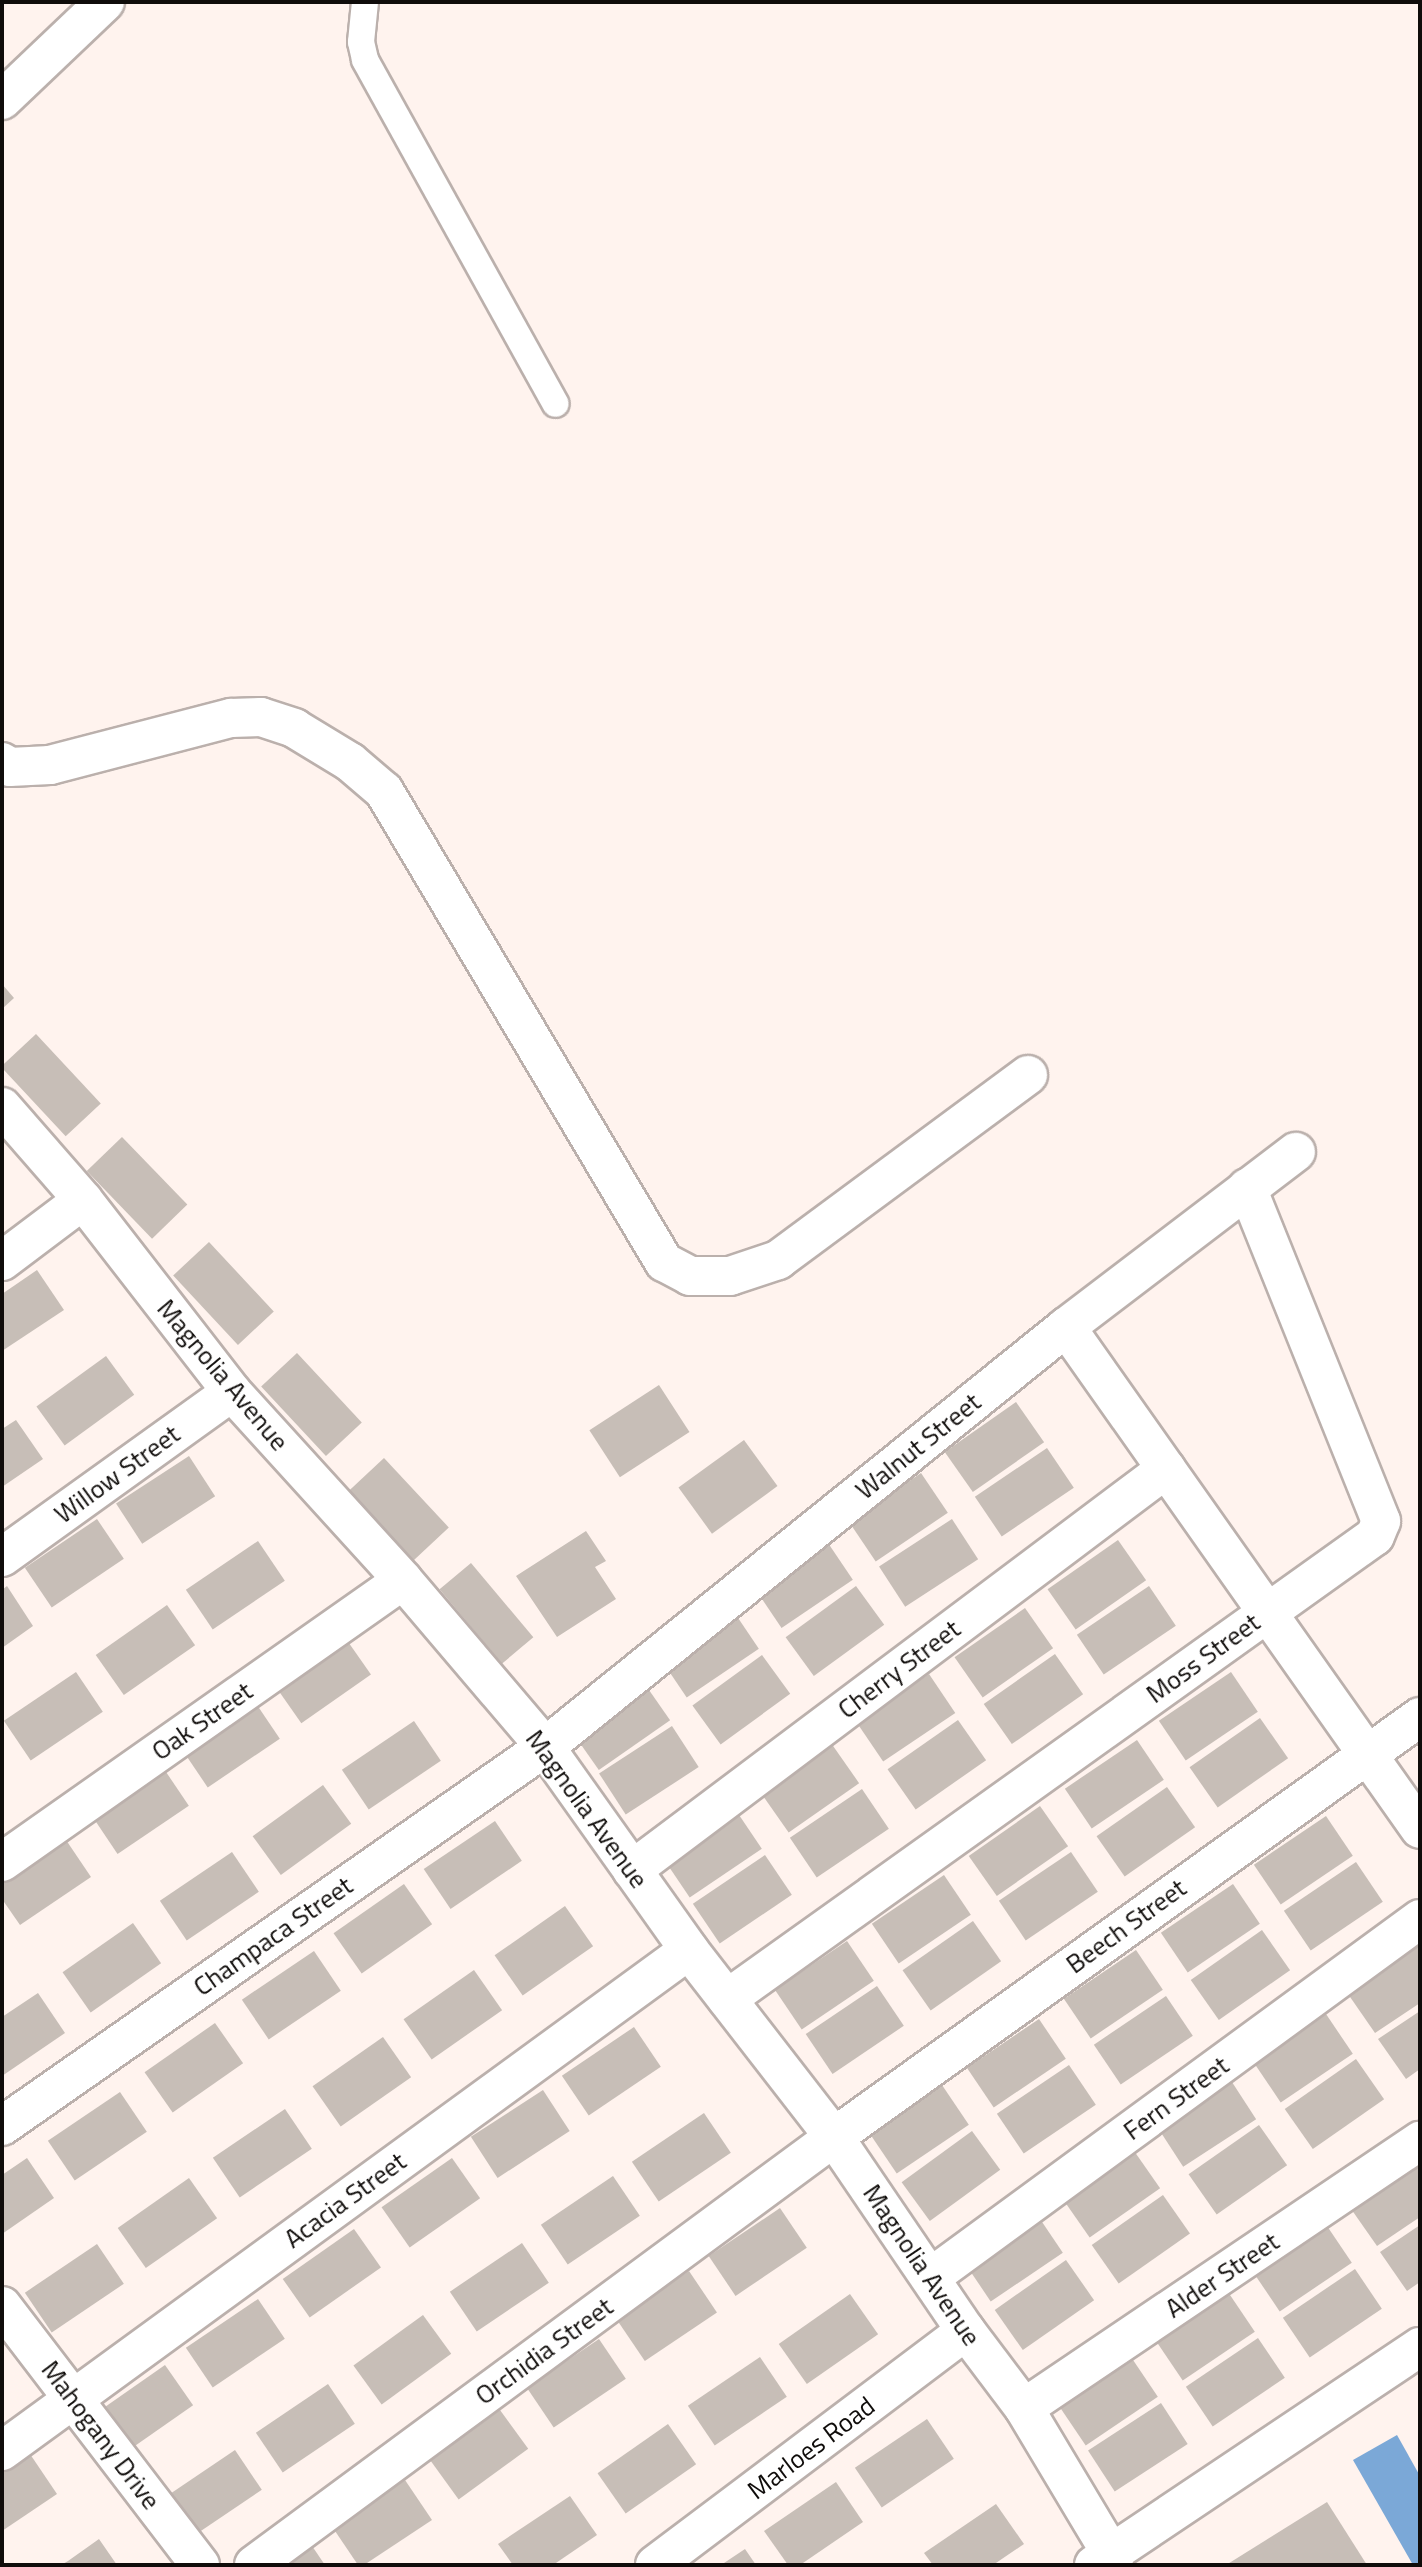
<!DOCTYPE html>
<style>
body{margin:0}
#map{position:relative;width:1422px;height:2567px;overflow:hidden;background:#fff3ee;font-family:"Titillium Web",sans-serif}
div>[style]{position:absolute}
.water>*{inset:0;background:#7ba8d7}
.building>*{inset:0;background:#c7beb7;transform-origin:0 0}
.roads{filter:drop-shadow(2px 0 #bbb0ac) drop-shadow(-2px 0 #bbb0ac) drop-shadow(0 2px #bbb0ac) drop-shadow(0 -2px #bbb0ac)}
.lane>*{height:26px;margin:-13px;padding:0 13px;transform-origin:13px;border-radius:13px;background:#fff}
.street>*{height:38px;margin:-19px;padding:0 19px;transform-origin:19px;border-radius:19px;background:#fff}
span{translate:-50% -50%;white-space:nowrap;text-align:center;line-height:1.15;-webkit-text-stroke:5px #fff;paint-order:stroke}
.street-label{font-size:26px;color:#0f0c0a}
.frame{position:absolute;inset:0;border:4px solid #0f0c0a;pointer-events:none}
</style>
<div id="map">
<div class="water">
<i style="clip-path:polygon(1397px 2435px,1420px 2476px,1420px 2565px,1413px 2565px,1353px 2460px)"></i>
</div>
<div class="building">
<i style="clip-path:polygon(2px 984px,14px 998px,2px 1009px)"></i>
<i style="left:36px;top:1034px;width:95px;height:48px;rotate:47deg"></i>
<i style="left:122px;top:1137px;width:94px;height:49px;rotate:46deg"></i>
<i style="left:209px;top:1242px;width:95px;height:49px;rotate:47deg"></i>
<i style="clip-path:polygon(37px 1270px,64px 1310px,2px 1351px,2px 1294px)"></i>
<i style="left:297px;top:1353px;width:95px;height:49px;rotate:47deg"></i>
<i style="left:106px;top:1356px;width:48px;height:86px;rotate:54deg"></i>
<i style="left:659px;top:1385px;width:56px;height:83px;rotate:57deg"></i>
<i style="left:1016px;top:1402px;width:49px;height:87px;rotate:55deg"></i>
<i style="clip-path:polygon(16px 1420px,43px 1459px,2px 1487px,2px 1429px)"></i>
<i style="left:744px;top:1440px;width:57px;height:81px;rotate:54deg"></i>
<i style="left:1047px;top:1448px;width:48px;height:87px;rotate:56deg"></i>
<i style="left:189px;top:1456px;width:48px;height:87px;rotate:57deg"></i>
<i style="left:384px;top:1458px;width:95px;height:49px;rotate:47deg"></i>
<i style="left:921px;top:1473px;width:48px;height:87px;rotate:56deg"></i>
<i style="left:97px;top:1519px;width:48px;height:87px;rotate:56deg"></i>
<i style="left:952px;top:1519px;width:48px;height:87px;rotate:57deg"></i>
<i style="clip-path:polygon(586px 1531px,606px 1561px,595px 1567px,616px 1599px,557px 1637px,516px 1576px)"></i>
<i style="left:826px;top:1540px;width:48px;height:86px;rotate:56deg"></i>
<i style="left:1118px;top:1540px;width:49px;height:86px;rotate:55deg"></i>
<i style="left:258px;top:1541px;width:48px;height:87px;rotate:56deg"></i>
<i style="left:471px;top:1563px;width:97px;height:41px;rotate:50deg"></i>
<i style="clip-path:polygon(7px 1586px,33px 1626px,2px 1648px,2px 1590px)"></i>
<i style="left:856px;top:1586px;width:48px;height:87px;rotate:54deg"></i>
<i style="left:1149px;top:1586px;width:48px;height:87px;rotate:56deg"></i>
<i style="left:167px;top:1605px;width:49px;height:87px;rotate:55deg"></i>
<i style="left:1025px;top:1608px;width:49px;height:86px;rotate:55deg"></i>
<i style="left:732px;top:1609px;width:48px;height:87px;rotate:56deg"></i>
<i style="left:344px;top:1636px;width:47px;height:85px;rotate:55deg"></i>
<i style="left:1055px;top:1654px;width:49px;height:87px;rotate:55deg"></i>
<i style="left:762px;top:1655px;width:48px;height:86px;rotate:54deg"></i>
<i style="left:76px;top:1672px;width:48px;height:87px;rotate:56deg"></i>
<i style="left:1231px;top:1672px;width:48px;height:87px;rotate:56deg"></i>
<i style="left:929px;top:1674px;width:47px;height:87px;rotate:56deg"></i>
<i style="left:642px;top:1680px;width:49px;height:87px;rotate:55deg"></i>
<i style="left:253px;top:1699px;width:48px;height:87px;rotate:56deg"></i>
<i style="left:1260px;top:1718px;width:49px;height:86px;rotate:55deg"></i>
<i style="left:958px;top:1720px;width:49px;height:86px;rotate:55deg"></i>
<i style="left:414px;top:1721px;width:48px;height:87px;rotate:56deg"></i>
<i style="left:672px;top:1726px;width:49px;height:87px;rotate:57deg"></i>
<i style="left:1137px;top:1740px;width:48px;height:87px;rotate:56deg"></i>
<i style="left:831px;top:1743px;width:49px;height:86px;rotate:55deg"></i>
<i style="left:162px;top:1766px;width:48px;height:86px;rotate:56deg"></i>
<i style="left:323px;top:1785px;width:48px;height:87px;rotate:54deg"></i>
<i style="left:1167px;top:1787px;width:49px;height:86px;rotate:55deg"></i>
<i style="left:862px;top:1789px;width:48px;height:87px;rotate:56deg"></i>
<i style="left:1040px;top:1806px;width:49px;height:87px;rotate:55deg"></i>
<i style="left:735px;top:1809px;width:48px;height:87px;rotate:56deg"></i>
<i style="left:1326px;top:1816px;width:48px;height:87px;rotate:56deg"></i>
<i style="left:495px;top:1821px;width:48px;height:86px;rotate:56deg"></i>
<i style="clip-path:polygon(64px 1837px,91px 1877px,20px 1925px,2px 1899px,2px 1879px)"></i>
<i style="left:232px;top:1852px;width:48px;height:87px;rotate:56deg"></i>
<i style="left:1071px;top:1852px;width:48px;height:87px;rotate:56deg"></i>
<i style="left:765px;top:1855px;width:48px;height:87px;rotate:56deg"></i>
<i style="left:1356px;top:1862px;width:48px;height:87px;rotate:56deg"></i>
<i style="left:944px;top:1875px;width:48px;height:87px;rotate:56deg"></i>
<i style="left:404px;top:1884px;width:49px;height:86px;rotate:55deg"></i>
<i style="left:1233px;top:1884px;width:48px;height:87px;rotate:56deg"></i>
<i style="left:565px;top:1906px;width:49px;height:86px;rotate:55deg"></i>
<i style="left:973px;top:1921px;width:49px;height:86px;rotate:55deg"></i>
<i style="left:133px;top:1923px;width:49px;height:86px;rotate:55deg"></i>
<i style="left:1262px;top:1930px;width:49px;height:87px;rotate:55deg"></i>
<i style="left:847px;top:1941px;width:48px;height:87px;rotate:56deg"></i>
<i style="clip-path:polygon(1420px 1945px,1420px 2003px,1375px 2033px,1348px 1994px)"></i>
<i style="left:1136px;top:1950px;width:48px;height:87px;rotate:56deg"></i>
<i style="left:314px;top:1951px;width:48px;height:87px;rotate:56deg"></i>
<i style="left:474px;top:1970px;width:49px;height:86px;rotate:55deg"></i>
<i style="left:877px;top:1986px;width:48px;height:86px;rotate:56deg"></i>
<i style="clip-path:polygon(38px 1993px,65px 2033px,2px 2076px,2px 2017px)"></i>
<i style="left:1166px;top:1996px;width:48px;height:87px;rotate:56deg"></i>
<i style="clip-path:polygon(1420px 2011px,1420px 2069px,1406px 2079px,1378px 2039px)"></i>
<i style="left:1326px;top:2014px;width:48px;height:87px;rotate:56deg"></i>
<i style="left:1039px;top:2019px;width:48px;height:87px;rotate:56deg"></i>
<i style="left:215px;top:2023px;width:49px;height:86px;rotate:55deg"></i>
<i style="left:634px;top:2027px;width:48px;height:87px;rotate:56deg"></i>
<i style="left:383px;top:2037px;width:49px;height:86px;rotate:55deg"></i>
<i style="left:1356px;top:2059px;width:49px;height:87px;rotate:55deg"></i>
<i style="left:1069px;top:2065px;width:48px;height:87px;rotate:56deg"></i>
<i style="left:1230px;top:2079px;width:48px;height:87px;rotate:57deg"></i>
<i style="left:942px;top:2085px;width:48px;height:87px;rotate:56deg"></i>
<i style="left:543px;top:2090px;width:49px;height:86px;rotate:57deg"></i>
<i style="left:120px;top:2092px;width:48px;height:87px;rotate:56deg"></i>
<i style="left:285px;top:2109px;width:48px;height:87px;rotate:56deg"></i>
<i style="left:704px;top:2113px;width:48px;height:87px;rotate:56deg"></i>
<i style="left:1259px;top:2125px;width:49px;height:86px;rotate:55deg"></i>
<i style="left:972px;top:2131px;width:48px;height:87px;rotate:54deg"></i>
<i style="left:1132px;top:2148px;width:49px;height:86px;rotate:55deg"></i>
<i style="clip-path:polygon(27px 2158px,54px 2198px,2px 2234px,2px 2175px)"></i>
<i style="left:452px;top:2158px;width:49px;height:86px;rotate:55deg"></i>
<i style="clip-path:polygon(1420px 2158px,1420px 2217px,1377px 2246px,1349px 2206px)"></i>
<i style="left:613px;top:2176px;width:48px;height:87px;rotate:56deg"></i>
<i style="left:189px;top:2178px;width:49px;height:87px;rotate:55deg"></i>
<i style="left:1163px;top:2195px;width:47px;height:87px;rotate:55deg"></i>
<i style="left:780px;top:2208px;width:48px;height:86px;rotate:56deg"></i>
<i style="left:1036px;top:2213px;width:48px;height:87px;rotate:56deg"></i>
<i style="left:1325px;top:2223px;width:48px;height:87px;rotate:56deg"></i>
<i style="clip-path:polygon(1420px 2225px,1420px 2282px,1407px 2291px,1380px 2252px)"></i>
<i style="left:354px;top:2229px;width:47px;height:87px;rotate:55deg"></i>
<i style="left:522px;top:2243px;width:48px;height:87px;rotate:56deg"></i>
<i style="left:97px;top:2244px;width:48px;height:87px;rotate:56deg"></i>
<i style="left:1066px;top:2260px;width:49px;height:87px;rotate:55deg"></i>
<i style="left:1355px;top:2269px;width:48px;height:87px;rotate:56deg"></i>
<i style="left:689px;top:2271px;width:50px;height:87px;rotate:56deg"></i>
<i style="left:1228px;top:2292px;width:48px;height:87px;rotate:56deg"></i>
<i style="left:850px;top:2294px;width:49px;height:87px;rotate:55deg"></i>
<i style="left:258px;top:2299px;width:48px;height:87px;rotate:56deg"></i>
<i style="left:423px;top:2315px;width:48px;height:86px;rotate:54deg"></i>
<i style="left:1258px;top:2338px;width:48px;height:87px;rotate:56deg"></i>
<i style="left:599px;top:2339px;width:48px;height:87px;rotate:56deg"></i>
<i style="left:760px;top:2357px;width:48px;height:87px;rotate:56deg"></i>
<i style="left:1131px;top:2357px;width:48px;height:87px;rotate:56deg"></i>
<i style="left:165px;top:2365px;width:49px;height:86px;rotate:55deg"></i>
<i style="left:328px;top:2384px;width:48px;height:87px;rotate:56deg"></i>
<i style="left:1161px;top:2403px;width:49px;height:87px;rotate:57deg"></i>
<i style="left:500px;top:2410px;width:48px;height:86px;rotate:54deg"></i>
<i style="left:927px;top:2419px;width:48px;height:87px;rotate:56deg"></i>
<i style="left:668px;top:2424px;width:49px;height:86px;rotate:55deg"></i>
<i style="left:235px;top:2450px;width:48px;height:87px;rotate:56deg"></i>
<i style="clip-path:polygon(30px 2454px,57px 2494px,2px 2531px,2px 2472px)"></i>
<i style="clip-path:polygon(405px 2480px,432px 2520px,364px 2565px,358px 2565px,333px 2528px)"></i>
<i style="clip-path:polygon(836px 2482px,863px 2522px,800px 2565px,788px 2565px,764px 2531px)"></i>
<i style="clip-path:polygon(570px 2496px,597px 2535px,553px 2565px,513px 2565px,498px 2544px)"></i>
<i style="clip-path:polygon(1327px 2502px,1367px 2565px,1226px 2565px)"></i>
<i style="clip-path:polygon(996px 2504px,1024px 2544px,993px 2565px,933px 2565px,924px 2553px)"></i>
<i style="clip-path:polygon(99px 2539px,117px 2565px,61px 2565px,68px 2561px)"></i>
<i style="clip-path:polygon(312px 2546px,325px 2565px,283px 2565px)"></i>
<i style="clip-path:polygon(745px 2549px,756px 2565px,721px 2565px)"></i>
</div>
<div class="roads">
<div class="lane">
<i style="left:365px;top:2px;width:40px;rotate:95.7deg"></i>
<i style="left:361px;top:42px;width:18px;rotate:77deg"></i>
<i style="left:365px;top:60px;width:393px;rotate:61deg"></i>
</div>
<div class="street">
<i style="left:2px;top:100px;width:142px;rotate:-43.6deg"></i>
<i style="left:2px;top:762px;width:9px;rotate:32deg"></i>
<i style="left:10px;top:767px;width:40px;rotate:-2.9deg"></i>
<i style="left:50px;top:765px;width:187px;rotate:-14.6deg"></i>
<i style="left:231px;top:718px;width:30px;rotate:-2deg"></i>
<i style="left:261px;top:717px;width:35px;rotate:18deg"></i>
<i style="left:294px;top:728px;width:66px;rotate:31.3deg"></i>
<i style="left:350px;top:762px;width:45px;rotate:40.5deg"></i>
<i style="left:384px;top:791px;width:548px;rotate:59.27deg"></i>
<i style="left:664px;top:1262px;width:30px;rotate:28deg"></i>
<i style="left:690px;top:1276px;width:40px"></i>
<i style="left:730px;top:1276px;width:51px;rotate:-18.4deg"></i>
<i style="left:778px;top:1260px;width:311px;rotate:-36.5deg"></i>
<i style="left:2px;top:1107px;width:123px;rotate:48.9deg"></i>
<i style="left:83px;top:1200px;width:243px;rotate:52.2deg"></i>
<i style="left:232px;top:1392px;width:254px;rotate:47.7deg"></i>
<i style="left:403px;top:1580px;width:219px;rotate:49.6deg"></i>
<i style="left:545px;top:1747px;width:249px;rotate:54.6deg"></i>
<i style="left:689px;top:1950px;width:237px;rotate:52.2deg"></i>
<i style="left:834px;top:2137px;width:235px;rotate:55.8deg"></i>
<i style="left:966px;top:2331px;width:96px;rotate:53deg"></i>
<i style="left:1024px;top:2408px;width:171px;rotate:59.1deg"></i>
<i style="left:1112px;top:2555px;width:10px;rotate:79deg"></i>
<i style="left:2px;top:1261px;width:101px;rotate:-37deg"></i>
<i style="left:1066px;top:1327px;width:614px;rotate:54.81deg"></i>
<i style="left:2px;top:1557px;width:283px;rotate:-35.7deg"></i>
<i style="left:2px;top:1862px;width:490px;rotate:-35.1deg"></i>
<i style="left:632px;top:1870px;width:668px;rotate:-36.9deg"></i>
<i style="left:727px;top:1999px;width:796px;rotate:-35.55deg"></i>
<i style="left:1375px;top:1536px;width:16px;rotate:-68deg"></i>
<i style="left:1381px;top:1521px;width:359px;rotate:-111.9deg"></i>
<i style="left:2px;top:2126px;width:662px;rotate:-34.91deg"></i>
<i style="left:545px;top:1747px;width:669px;rotate:-38.87deg"></i>
<i style="left:1066px;top:1327px;width:289px;rotate:-37.3deg"></i>
<i style="left:931px;top:2277px;width:606px;rotate:-36.21deg"></i>
<i style="left:2px;top:2306px;width:326px;rotate:52.6deg"></i>
<i style="left:1024px;top:2408px;width:478px;rotate:-34deg"></i>
<i style="left:2px;top:2451px;width:850px;rotate:-36.1deg"></i>
<i style="left:254px;top:2565px;width:721px;rotate:-36.42deg"></i>
<i style="left:834px;top:2137px;width:721px;rotate:-35.63deg"></i>
<i style="left:655px;top:2565px;width:389px;rotate:-37deg"></i>
<i style="left:1094px;top:2565px;width:392px;rotate:-33.8deg"></i>
</div>
</div>
<div class="street-label">
<span style="left:223px;top:1375px;rotate:50deg">Magnolia Avenue</span>
<span style="left:918px;top:1446px;rotate:-39deg">Walnut Street</span>
<span style="left:117px;top:1474px;rotate:-36deg">Willow Street</span>
<span style="left:1203px;top:1658px;rotate:-36deg">Moss Street</span>
<span style="left:899px;top:1669px;rotate:-37deg">Cherry Street</span>
<span style="left:202px;top:1721px;rotate:-35deg">Oak Street</span>
<span style="left:587px;top:1809px;rotate:54deg">Magnolia Avenue</span>
<span style="left:1126px;top:1926px;rotate:-36deg">Beech Street</span>
<span style="left:273px;top:1936px;rotate:-35deg">Champaca Street</span>
<span style="left:1176px;top:2098px;rotate:-36deg">Fern Street</span>
<span style="left:345px;top:2200px;rotate:-36deg">Acacia Street</span>
<span style="left:922px;top:2265px;rotate:56deg">Magnolia Avenue</span>
<span style="left:1222px;top:2275px;rotate:-34deg">Alder Street</span>
<span style="left:544px;top:2351px;rotate:-36deg">Orchidia Street</span>
<span style="left:101px;top:2435px;rotate:53deg">Mahogany Drive</span>
<span style="left:811px;top:2448px;rotate:-37deg">Marloes Road</span>
</div>
<div class="frame"></div>
</div>
